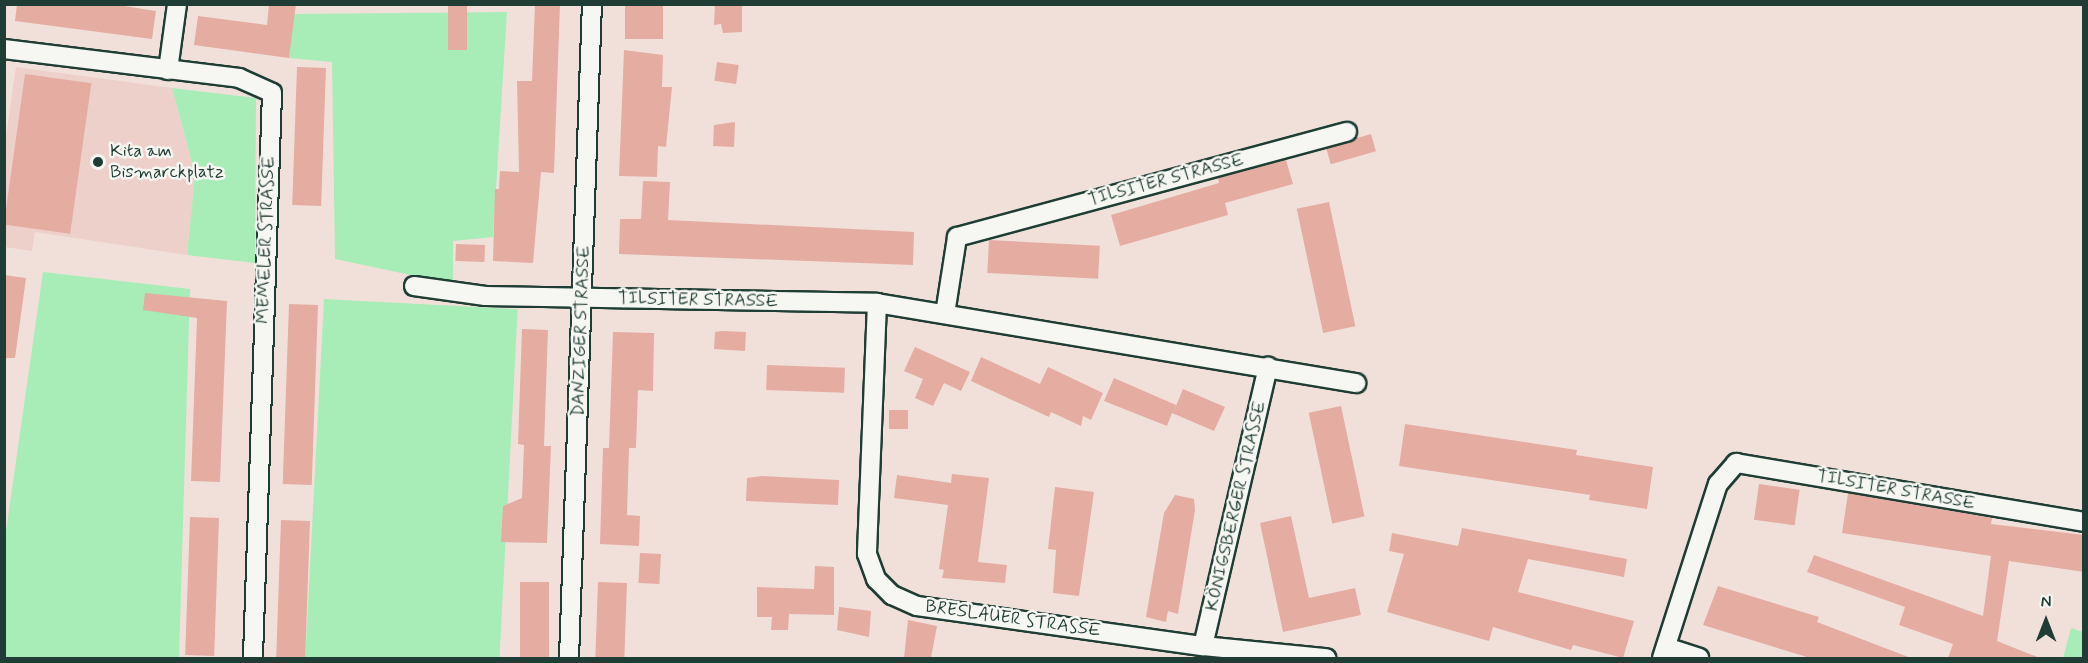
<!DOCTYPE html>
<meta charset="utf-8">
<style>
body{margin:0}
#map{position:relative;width:2088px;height:663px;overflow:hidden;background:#f1e0da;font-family:Mynerve,sans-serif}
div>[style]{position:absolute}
.built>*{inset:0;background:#edd0c9}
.green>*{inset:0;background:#a8edb8;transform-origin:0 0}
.building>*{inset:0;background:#e5aca2;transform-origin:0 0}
.roads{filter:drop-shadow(2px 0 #1f3d34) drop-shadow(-2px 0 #1f3d34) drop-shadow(0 2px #1f3d34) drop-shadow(0 -2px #1f3d34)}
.minor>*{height:18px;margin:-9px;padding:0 9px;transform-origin:9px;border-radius:9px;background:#f6f6f2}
.dots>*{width:16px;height:16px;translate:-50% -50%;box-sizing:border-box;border:3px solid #f6f6f2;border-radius:50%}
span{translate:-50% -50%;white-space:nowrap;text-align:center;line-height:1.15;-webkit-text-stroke:5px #f6f6f2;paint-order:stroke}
.poi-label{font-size:18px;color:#1f3d34}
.left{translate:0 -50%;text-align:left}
.street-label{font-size:18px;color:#1f3d34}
.frame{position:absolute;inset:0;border:6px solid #1f3d34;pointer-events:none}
.north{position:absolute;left:2016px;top:591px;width:60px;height:60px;-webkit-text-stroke:4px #f6f6f2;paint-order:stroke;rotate:0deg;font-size:16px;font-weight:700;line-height:24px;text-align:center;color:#1f3d34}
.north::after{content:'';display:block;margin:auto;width:21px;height:27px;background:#1f3d34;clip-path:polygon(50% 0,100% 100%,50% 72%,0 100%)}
</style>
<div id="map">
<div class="built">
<i style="clip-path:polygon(16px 67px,172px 88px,195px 174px,187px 255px,35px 232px,32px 251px,5px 247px,4px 150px)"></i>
</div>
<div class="green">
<i style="clip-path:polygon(507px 12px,493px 237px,453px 241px,453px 284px,335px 259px,332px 62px,289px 58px,293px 14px)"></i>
<i style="clip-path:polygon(172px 88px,256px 98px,255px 263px,187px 255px,195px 174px)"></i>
<i style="clip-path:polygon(43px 272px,190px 289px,179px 658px,5px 658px,5px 538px)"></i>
<i style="left:324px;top:299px;width:194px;height:359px;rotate:3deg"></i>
<i style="clip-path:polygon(2071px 628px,2083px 632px,2083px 658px,2063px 658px)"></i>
</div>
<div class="building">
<i style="clip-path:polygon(17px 4px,111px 4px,156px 11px,152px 39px,15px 21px)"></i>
<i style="clip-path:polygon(269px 4px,296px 4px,289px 58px,194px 45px,198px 16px,267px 25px)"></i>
<i style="left:448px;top:4px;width:19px;height:46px"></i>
<i style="clip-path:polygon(535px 4px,560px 4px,554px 173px,541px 172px,533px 263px,493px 261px,495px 189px,499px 189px,500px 171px,519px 172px,517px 81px,532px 81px)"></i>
<i style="left:625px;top:4px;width:38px;height:35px"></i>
<i style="clip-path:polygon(715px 4px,742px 4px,742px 32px,723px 33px,721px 24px,714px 25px)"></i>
<i style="clip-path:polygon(624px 50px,663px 55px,662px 87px,672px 87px,666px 147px,658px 146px,657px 177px,619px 176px)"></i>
<i style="left:717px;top:62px;width:22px;height:19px;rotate:8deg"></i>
<i style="left:297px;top:67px;width:29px;height:138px;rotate:2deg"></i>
<i style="left:25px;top:74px;width:67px;height:152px;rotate:8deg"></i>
<i style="clip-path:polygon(735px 122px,734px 147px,713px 146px,714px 125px)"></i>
<i style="left:1371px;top:134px;width:18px;height:47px;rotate:74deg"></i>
<i style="clip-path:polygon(1286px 160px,1293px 184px,1225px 203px,1228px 215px,1120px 246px,1111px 215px,1219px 183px,1218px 178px)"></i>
<i style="clip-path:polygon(643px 181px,670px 182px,668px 220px,914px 232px,913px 265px,619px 254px,620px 219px,641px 219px)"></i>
<i style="left:1329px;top:202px;width:127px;height:33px;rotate:78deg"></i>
<i style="left:989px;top:240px;width:111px;height:33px;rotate:3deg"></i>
<i style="left:456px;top:244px;width:29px;height:17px;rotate:2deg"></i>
<i style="clip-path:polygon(4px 275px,26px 278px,15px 358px,4px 358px)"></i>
<i style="clip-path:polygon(145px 293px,227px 301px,220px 482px,191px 481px,197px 318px,143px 310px)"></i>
<i style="left:289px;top:304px;width:29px;height:180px;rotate:2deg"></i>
<i style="clip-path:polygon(522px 329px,548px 330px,544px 446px,551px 446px,547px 543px,501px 542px,503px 506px,522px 498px,524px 445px,518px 444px)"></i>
<i style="clip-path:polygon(722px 331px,746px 332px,745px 351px,714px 349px,715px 332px)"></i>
<i style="clip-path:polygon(613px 332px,654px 333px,653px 391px,638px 390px,636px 448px,629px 448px,627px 515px,640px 516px,639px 546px,600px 544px,603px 448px,609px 448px)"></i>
<i style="clip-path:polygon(915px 347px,970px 372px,961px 391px,944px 383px,933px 406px,915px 398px,923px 379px,904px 371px)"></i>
<i style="clip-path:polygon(981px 357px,1040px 384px,1048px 367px,1103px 393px,1091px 420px,1083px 416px,1081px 426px,1051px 412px,1049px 417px,971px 381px)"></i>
<i style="left:767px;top:365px;width:78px;height:25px;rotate:2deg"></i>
<i style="clip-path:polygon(1114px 378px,1176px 405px,1173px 413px,1183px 389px,1225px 407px,1214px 431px,1172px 413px,1167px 426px,1104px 401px)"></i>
<i style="left:1341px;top:406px;width:113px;height:33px;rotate:78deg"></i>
<i style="left:889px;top:410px;width:19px;height:19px"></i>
<i style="clip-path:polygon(1405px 424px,1577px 450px,1576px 455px,1653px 467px,1647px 509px,1589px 500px,1590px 495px,1399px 466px)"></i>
<i style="clip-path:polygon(952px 474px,989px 478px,978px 562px,1007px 565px,1005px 583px,942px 578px,944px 570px,939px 569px,948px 505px,894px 498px,897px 475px,951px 483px)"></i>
<i style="clip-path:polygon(762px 476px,839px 480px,838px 505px,746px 501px,747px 478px)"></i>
<i style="left:1759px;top:484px;width:41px;height:36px;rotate:8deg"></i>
<i style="clip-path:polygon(1055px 487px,1094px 492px,1079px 596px,1053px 593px,1056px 550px,1048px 549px)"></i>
<i style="clip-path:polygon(1848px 493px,1992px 518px,1991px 524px,2084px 535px,2084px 572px,2009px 561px,1997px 641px,2040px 658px,1948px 658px,1953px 644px,1899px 625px,1905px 607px,1807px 572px,1814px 555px,1983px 616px,1991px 556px,1842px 533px)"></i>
<i style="clip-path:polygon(1175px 495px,1194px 499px,1195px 510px,1178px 614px,1168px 611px,1166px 622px,1146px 617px,1164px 513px)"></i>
<i style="clip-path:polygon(1291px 516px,1309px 598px,1355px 588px,1361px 615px,1283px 632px,1260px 523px)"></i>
<i style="left:190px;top:517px;width:29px;height:138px;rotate:2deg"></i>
<i style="left:281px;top:520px;width:29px;height:138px;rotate:2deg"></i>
<i style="clip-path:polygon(1462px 528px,1627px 559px,1624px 577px,1528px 559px,1518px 592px,1634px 621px,1623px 658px,1573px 645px,1571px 650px,1493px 627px,1489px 641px,1387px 612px,1404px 554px,1389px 551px,1392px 533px,1458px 546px)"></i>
<i style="left:640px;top:553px;width:21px;height:30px;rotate:3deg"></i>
<i style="clip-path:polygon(815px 566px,834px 567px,834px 615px,789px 614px,788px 630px,771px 630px,772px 617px,757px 617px,757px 587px,814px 589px)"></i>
<i style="left:520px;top:582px;width:29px;height:76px"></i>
<i style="left:598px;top:582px;width:29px;height:76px;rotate:2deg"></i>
<i style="clip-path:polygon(1718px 586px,1819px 617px,1817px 622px,1911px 658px,1810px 658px,1703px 625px)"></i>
<i style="clip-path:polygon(839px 607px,871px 611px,869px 637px,837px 630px)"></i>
<i style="clip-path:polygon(908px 620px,937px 626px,931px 658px,904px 658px)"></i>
</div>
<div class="roads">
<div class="minor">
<i style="left:4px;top:49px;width:237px;rotate:7deg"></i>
<i style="left:239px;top:78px;width:36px;rotate:24deg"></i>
<i style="left:272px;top:93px;width:565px;rotate:91.93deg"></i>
<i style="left:168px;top:70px;width:67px;rotate:-82.2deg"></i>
<i style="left:414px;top:286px;width:72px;rotate:8deg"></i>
<i style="left:485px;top:296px;width:392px;rotate:1deg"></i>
<i style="left:877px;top:303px;width:486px;rotate:9.5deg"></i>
<i style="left:877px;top:303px;width:251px;rotate:92.3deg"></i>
<i style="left:867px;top:554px;width:27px;rotate:70deg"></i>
<i style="left:876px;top:579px;width:23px;rotate:45deg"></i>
<i style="left:892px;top:595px;width:27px;rotate:24deg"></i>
<i style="left:917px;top:606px;width:289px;rotate:8deg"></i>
<i style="left:1203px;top:646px;width:124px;rotate:5.6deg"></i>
<i style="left:945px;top:314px;width:78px;rotate:-81.1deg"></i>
<i style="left:957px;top:237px;width:404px;rotate:-15.1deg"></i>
<i style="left:1203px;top:646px;width:287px;rotate:-76.9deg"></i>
<i style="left:1666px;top:647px;width:35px;rotate:18deg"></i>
<i style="left:569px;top:658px;width:654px;rotate:-87.99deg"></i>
<i style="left:1662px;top:658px;width:183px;rotate:-72.2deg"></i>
<i style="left:1718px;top:484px;width:28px;rotate:-49deg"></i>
<i style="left:1736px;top:463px;width:353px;rotate:9.6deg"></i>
</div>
</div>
<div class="dots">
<i style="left:98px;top:162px;background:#1f3d34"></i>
</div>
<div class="poi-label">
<span class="left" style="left:110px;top:162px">Kita am<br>Bismarckplatz</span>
</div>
<div class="street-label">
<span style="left:1166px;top:180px;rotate:-15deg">TILSITER STRASSE</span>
<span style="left:266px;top:240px;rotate:-88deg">MEMELER STRASSE</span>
<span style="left:698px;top:300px;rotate:1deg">TILSITER STRASSE</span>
<span style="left:581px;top:331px;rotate:-88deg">DANZIGER STRASSE</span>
<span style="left:1896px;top:490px;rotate:10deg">TILSITER STRASSE</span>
<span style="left:1236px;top:506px;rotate:-77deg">KÖNIGSBERGER STRASSE</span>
<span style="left:1013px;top:619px;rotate:8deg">BRESLAUER STRASSE</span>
</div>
<div class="frame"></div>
<div class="north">N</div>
</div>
